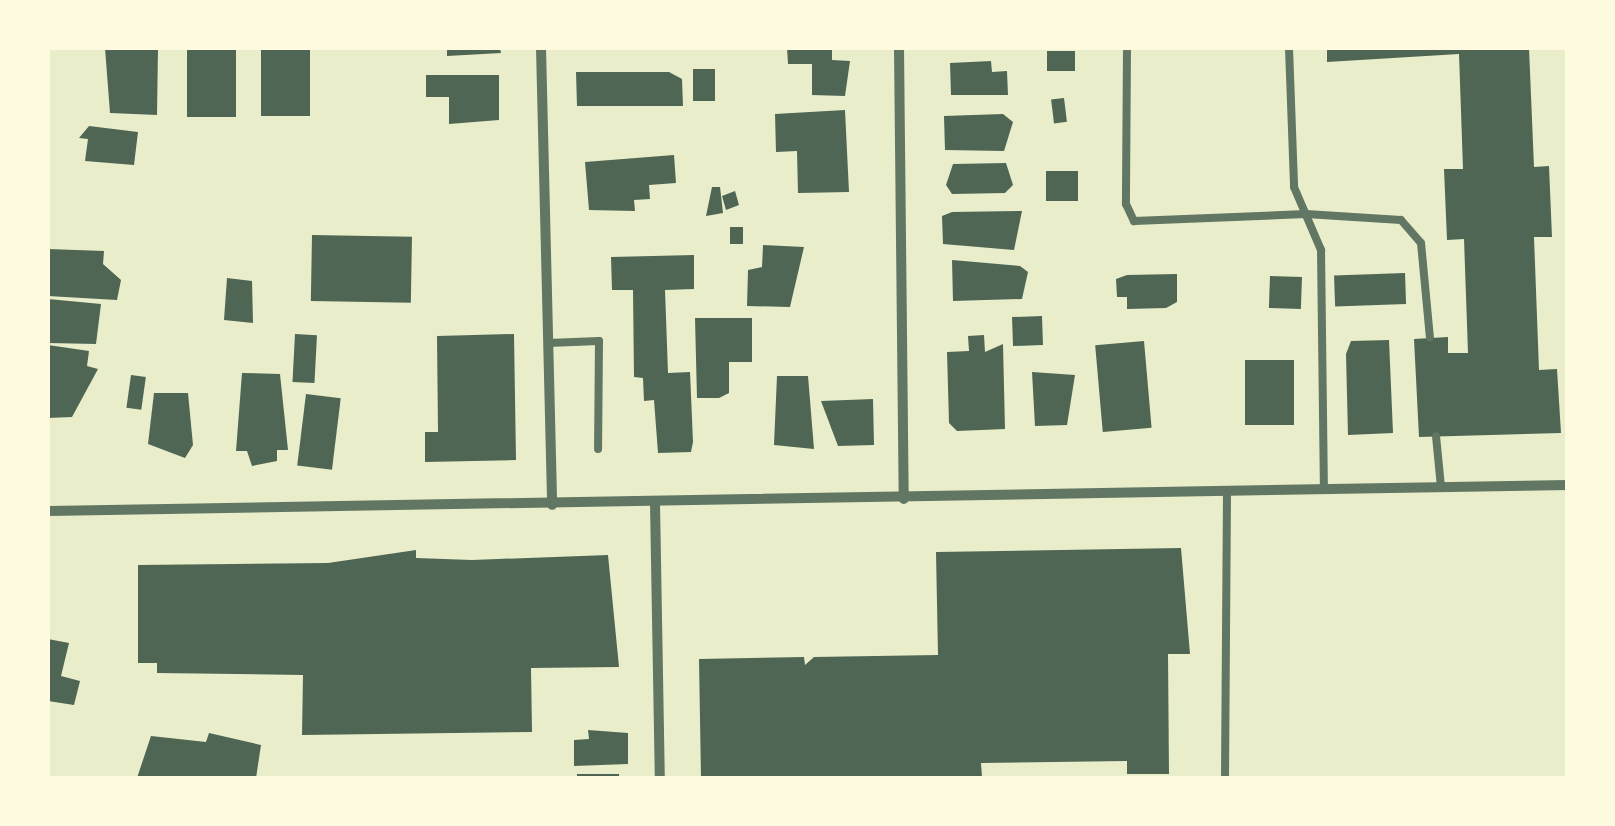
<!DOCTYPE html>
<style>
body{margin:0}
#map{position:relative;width:1615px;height:826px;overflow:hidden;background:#e9edc9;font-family:Helvetica,sans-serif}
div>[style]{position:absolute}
.building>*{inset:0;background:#4f6655;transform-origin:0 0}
.service>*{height:8px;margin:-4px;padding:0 4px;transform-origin:4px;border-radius:4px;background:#617663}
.minor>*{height:10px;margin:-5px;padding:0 5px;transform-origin:5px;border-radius:5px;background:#617663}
span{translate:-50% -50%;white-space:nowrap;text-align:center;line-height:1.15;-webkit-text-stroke:8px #fefae0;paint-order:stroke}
.frame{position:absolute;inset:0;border:50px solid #fefae0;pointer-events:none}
</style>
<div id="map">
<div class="building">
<i style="clip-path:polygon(105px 48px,158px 48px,157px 115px,110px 113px)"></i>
<i style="left:187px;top:48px;width:49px;height:69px"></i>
<i style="left:261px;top:48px;width:49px;height:68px"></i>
<i style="clip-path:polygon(447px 48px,500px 48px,501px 53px,447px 56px)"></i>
<i style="clip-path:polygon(787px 48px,832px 48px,832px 60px,850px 61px,845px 96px,812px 95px,812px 64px,788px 64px)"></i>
<i style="clip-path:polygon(1327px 48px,1529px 48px,1534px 167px,1549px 166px,1552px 237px,1534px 237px,1539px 370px,1557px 369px,1561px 433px,1419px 437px,1414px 339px,1448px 337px,1448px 353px,1468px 353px,1464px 239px,1447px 240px,1444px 169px,1463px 169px,1459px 54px,1327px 62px)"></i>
<i style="left:1075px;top:51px;width:20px;height:28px;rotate:90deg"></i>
<i style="clip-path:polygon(991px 61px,992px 72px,1007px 71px,1008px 95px,951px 95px,950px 63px)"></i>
<i style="left:715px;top:69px;width:32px;height:22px;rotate:90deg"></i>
<i style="clip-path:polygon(576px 72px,669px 72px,682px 79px,683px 106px,577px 106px)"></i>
<i style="clip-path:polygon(426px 75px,499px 75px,499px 120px,449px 124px,449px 97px,426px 97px)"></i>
<i style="left:1064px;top:98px;width:24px;height:13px;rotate:83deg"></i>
<i style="clip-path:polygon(845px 110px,849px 192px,798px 193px,797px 151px,776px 152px,775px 114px)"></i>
<i style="clip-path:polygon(1003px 114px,1013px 122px,1004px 151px,945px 150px,944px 116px)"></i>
<i style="clip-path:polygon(89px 126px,138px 132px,134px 165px,85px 161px,88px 139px,79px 138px)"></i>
<i style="clip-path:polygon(674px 155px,676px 183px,649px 185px,650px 199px,634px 200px,635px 211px,589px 210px,585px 162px)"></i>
<i style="clip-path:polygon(1006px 163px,1013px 185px,1005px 193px,952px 194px,946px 185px,953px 164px)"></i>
<i style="left:1078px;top:171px;width:30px;height:32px;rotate:90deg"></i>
<i style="clip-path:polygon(712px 187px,720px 187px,723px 213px,706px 216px)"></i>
<i style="clip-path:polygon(735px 191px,739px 205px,726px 210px,722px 196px)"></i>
<i style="clip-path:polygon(1022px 211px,1014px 250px,943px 244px,942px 216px,952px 212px)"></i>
<i style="left:730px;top:227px;width:13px;height:17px"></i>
<i style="left:312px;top:235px;width:100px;height:66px;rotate:1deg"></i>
<i style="clip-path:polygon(763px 245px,804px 247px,790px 307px,747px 306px,748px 270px,762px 267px)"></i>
<i style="clip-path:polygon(48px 249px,104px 251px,103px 264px,121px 280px,117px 300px,48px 296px)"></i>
<i style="clip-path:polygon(694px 255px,694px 289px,665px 290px,668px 373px,690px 372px,693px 442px,691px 452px,658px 453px,654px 400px,644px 401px,643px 378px,634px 377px,633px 290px,612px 290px,611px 257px)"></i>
<i style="clip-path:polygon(952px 260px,1020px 266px,1028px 272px,1022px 299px,953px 301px)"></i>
<i style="left:1405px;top:273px;width:31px;height:71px;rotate:88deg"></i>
<i style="clip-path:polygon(1177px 274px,1177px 302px,1166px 308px,1127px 309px,1127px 297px,1117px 297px,1116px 279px,1127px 275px)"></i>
<i style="left:1270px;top:276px;width:32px;height:32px;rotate:2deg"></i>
<i style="clip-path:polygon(227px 278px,252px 281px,253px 323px,224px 320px)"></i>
<i style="clip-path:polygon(48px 299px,101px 304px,96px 344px,48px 343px)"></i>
<i style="left:1042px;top:316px;width:29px;height:30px;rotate:88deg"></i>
<i style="clip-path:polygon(695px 318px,752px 318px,752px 362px,729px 362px,729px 393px,719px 398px,697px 398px)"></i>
<i style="left:295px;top:334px;width:22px;height:48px;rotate:3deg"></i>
<i style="clip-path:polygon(514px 334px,516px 460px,425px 462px,425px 432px,438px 432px,437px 336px)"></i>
<i style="clip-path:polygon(984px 335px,985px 352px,1003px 344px,1005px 429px,957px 431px,949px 423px,947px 352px,969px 351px,968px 336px)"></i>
<i style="clip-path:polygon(1389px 340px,1393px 433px,1348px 435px,1346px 354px,1351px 341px)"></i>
<i style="left:1144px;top:341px;width:87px;height:49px;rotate:85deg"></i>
<i style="clip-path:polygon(48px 345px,89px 351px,87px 366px,98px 369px,72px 417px,48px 418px)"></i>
<i style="left:1245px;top:360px;width:49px;height:65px"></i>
<i style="clip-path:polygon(1032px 372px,1075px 375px,1067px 425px,1035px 426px)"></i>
<i style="clip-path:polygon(242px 373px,280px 374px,288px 450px,277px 450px,277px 461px,252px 466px,247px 451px,236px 451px)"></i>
<i style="left:131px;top:375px;width:15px;height:33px;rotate:8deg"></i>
<i style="clip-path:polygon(777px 376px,808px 376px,814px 449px,774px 445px)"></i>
<i style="clip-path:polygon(154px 393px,188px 393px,193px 445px,185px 458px,148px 444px)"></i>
<i style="left:306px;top:394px;width:35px;height:72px;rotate:7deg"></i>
<i style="clip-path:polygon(873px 399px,874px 445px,838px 446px,821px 401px)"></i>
<i style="clip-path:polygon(1181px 548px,1190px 654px,1168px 654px,1169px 774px,1127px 774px,1127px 761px,981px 763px,982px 777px,701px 778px,699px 659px,804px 657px,805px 665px,814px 657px,938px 655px,936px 552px)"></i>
<i style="clip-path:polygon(416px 550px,416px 558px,472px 560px,608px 555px,619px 667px,531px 668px,532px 732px,302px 735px,303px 675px,157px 673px,157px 663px,138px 663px,138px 565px,328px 563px)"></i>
<i style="clip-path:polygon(48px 639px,69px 643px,61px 676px,80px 681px,74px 705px,48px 701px)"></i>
<i style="clip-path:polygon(588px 730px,628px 733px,628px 764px,574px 766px,574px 740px,589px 739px)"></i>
<i style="clip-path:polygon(209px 733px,261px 745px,256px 778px,137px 778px,151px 736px,206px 742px)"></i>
<i style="left:577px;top:774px;width:42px;height:4px"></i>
</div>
<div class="service">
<i style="left:1127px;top:48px;width:156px;rotate:90.4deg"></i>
<i style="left:1126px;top:204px;width:19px;rotate:65deg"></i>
<i style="left:1134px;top:221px;width:172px;rotate:-2.3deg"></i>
<i style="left:1306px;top:214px;width:95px;rotate:3.6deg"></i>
<i style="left:1401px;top:220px;width:30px;rotate:49deg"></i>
<i style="left:1421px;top:243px;width:95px;rotate:84.6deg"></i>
<i style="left:1289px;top:48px;width:139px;rotate:87.9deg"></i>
<i style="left:1294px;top:187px;width:69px;rotate:66.8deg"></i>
<i style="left:1321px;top:250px;width:240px;rotate:89.3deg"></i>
<i style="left:548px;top:343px;width:51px;rotate:-2.2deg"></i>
<i style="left:599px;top:341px;width:108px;rotate:90.5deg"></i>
<i style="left:1436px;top:436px;width:51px;rotate:84.4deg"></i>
<i style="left:1225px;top:778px;width:286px;rotate:-89.6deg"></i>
</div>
<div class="minor">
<i style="left:541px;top:48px;width:457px;rotate:88.6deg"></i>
<i style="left:899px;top:48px;width:451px;rotate:89.4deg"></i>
<i style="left:655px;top:503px;width:275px;rotate:89deg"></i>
<i style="left:48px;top:511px;width:1520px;rotate:-0.98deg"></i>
</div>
<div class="frame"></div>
</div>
